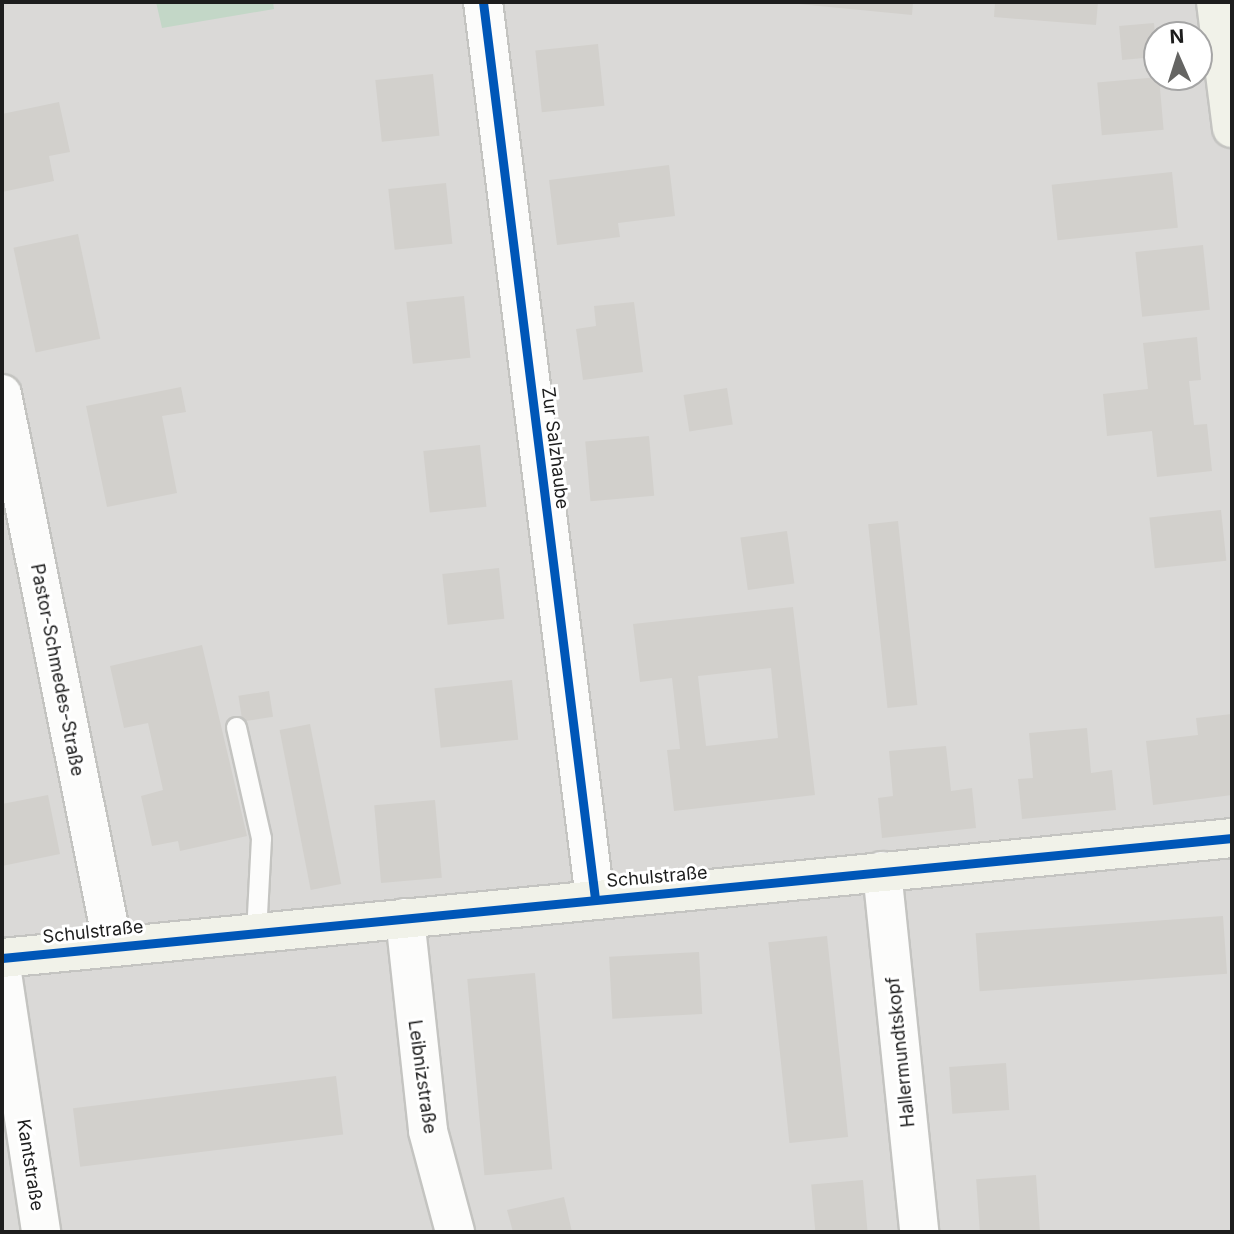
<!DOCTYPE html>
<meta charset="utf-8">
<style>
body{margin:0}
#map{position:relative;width:1234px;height:1234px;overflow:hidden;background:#ebeae5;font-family:Inter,sans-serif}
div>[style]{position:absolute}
.residential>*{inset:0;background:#dad9d7}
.cemetery>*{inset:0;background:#c3d7c7}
.building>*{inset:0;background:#d2d0cc;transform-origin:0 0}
.roads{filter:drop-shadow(2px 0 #c4c4c1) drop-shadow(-2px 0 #c4c4c1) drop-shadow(0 2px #c4c4c1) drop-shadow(0 -2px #c4c4c1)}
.lane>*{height:19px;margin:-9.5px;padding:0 9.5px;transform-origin:9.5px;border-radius:9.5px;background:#fcfcfb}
.street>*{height:38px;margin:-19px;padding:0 19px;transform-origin:19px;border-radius:19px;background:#fcfcfb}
.secondary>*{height:38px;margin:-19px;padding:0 19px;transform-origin:19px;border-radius:19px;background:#f1f2e9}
.cycleway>*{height:9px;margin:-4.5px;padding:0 4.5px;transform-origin:4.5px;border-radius:4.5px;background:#0057b8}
span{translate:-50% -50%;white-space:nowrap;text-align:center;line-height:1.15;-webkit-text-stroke:6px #fff;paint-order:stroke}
.street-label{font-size:18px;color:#1d1d1d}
.frame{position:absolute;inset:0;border:4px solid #1d1d1d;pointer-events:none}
.north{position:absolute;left:1143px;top:21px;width:70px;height:70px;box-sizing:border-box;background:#fff;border:2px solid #a5a5a5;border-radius:50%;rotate:357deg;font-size:19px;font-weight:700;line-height:28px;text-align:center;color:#1d1d1d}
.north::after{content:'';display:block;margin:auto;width:24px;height:32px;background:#656563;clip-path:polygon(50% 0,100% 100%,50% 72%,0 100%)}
</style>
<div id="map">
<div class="residential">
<i style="clip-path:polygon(evenodd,2px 2px,1232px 2px,1232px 1232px,2px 1232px,2px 2px,1157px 35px,1199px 35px,1199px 77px,1157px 77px,1157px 35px)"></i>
</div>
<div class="cemetery">
<i style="clip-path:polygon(156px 2px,273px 2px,274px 9px,162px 28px)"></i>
</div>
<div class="building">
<i style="clip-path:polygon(778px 2px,913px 2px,912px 15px)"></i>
<i style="clip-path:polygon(995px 2px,1098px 2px,1096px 25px,994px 17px)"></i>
<i style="left:1154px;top:23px;width:34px;height:35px;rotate:85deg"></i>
<i style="left:598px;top:44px;width:62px;height:63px;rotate:84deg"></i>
<i style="left:433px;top:74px;width:62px;height:58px;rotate:84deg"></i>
<i style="left:1159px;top:77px;width:53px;height:62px;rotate:85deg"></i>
<i style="clip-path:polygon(59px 102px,70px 152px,49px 156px,54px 181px,2px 192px,2px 114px)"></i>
<i style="clip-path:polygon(669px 165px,675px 216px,618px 223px,620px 237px,557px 245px,549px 180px)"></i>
<i style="left:1172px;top:172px;width:56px;height:121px;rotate:84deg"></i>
<i style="left:446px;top:183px;width:61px;height:58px;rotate:84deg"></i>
<i style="left:78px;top:234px;width:107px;height:66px;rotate:78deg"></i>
<i style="left:1203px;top:245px;width:65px;height:68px;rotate:84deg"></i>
<i style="left:464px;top:296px;width:62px;height:58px;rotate:84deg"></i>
<i style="clip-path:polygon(634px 302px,643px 372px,583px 380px,576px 329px,596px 326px,594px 306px)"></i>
<i style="clip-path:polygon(1197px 337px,1201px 380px,1189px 381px,1194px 425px,1207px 424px,1212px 471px,1157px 477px,1152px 431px,1107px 436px,1103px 394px,1148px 389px,1143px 343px)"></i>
<i style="clip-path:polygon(181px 387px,186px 412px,162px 416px,177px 493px,107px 507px,86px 406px)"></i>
<i style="left:727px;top:388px;width:37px;height:44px;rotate:81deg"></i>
<i style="left:649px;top:436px;width:60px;height:64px;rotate:85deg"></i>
<i style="left:480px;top:445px;width:62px;height:57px;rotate:84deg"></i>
<i style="left:1221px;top:510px;width:51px;height:72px;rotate:84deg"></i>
<i style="left:898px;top:521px;width:185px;height:30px;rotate:84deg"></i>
<i style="left:787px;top:531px;width:53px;height:47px;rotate:82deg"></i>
<i style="left:499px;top:568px;width:51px;height:57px;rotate:84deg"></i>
<i style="clip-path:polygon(evenodd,793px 607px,815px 795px,674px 811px,667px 750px,680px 749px,672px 678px,640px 682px,633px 624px,793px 607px,771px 668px,778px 738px,706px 746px,698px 676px,771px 668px)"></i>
<i style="clip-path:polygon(202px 645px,247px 836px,180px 851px,178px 841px,152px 846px,141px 796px,163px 790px,148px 723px,124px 728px,110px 666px)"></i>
<i style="left:512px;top:680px;width:60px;height:78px;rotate:84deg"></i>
<i style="left:269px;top:691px;width:26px;height:31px;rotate:81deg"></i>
<i style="clip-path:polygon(1232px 714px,1232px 795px,1153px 805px,1146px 741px,1198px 735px,1196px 718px)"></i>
<i style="left:310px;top:724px;width:163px;height:31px;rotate:79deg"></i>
<i style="clip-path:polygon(1087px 728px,1091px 773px,1112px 770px,1116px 810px,1022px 819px,1018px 779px,1033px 778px,1029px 733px)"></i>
<i style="clip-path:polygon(946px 746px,951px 791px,972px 788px,976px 828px,882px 838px,878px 798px,893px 796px,889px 751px)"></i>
<i style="clip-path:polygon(48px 795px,60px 854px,2px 866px,2px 804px)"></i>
<i style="left:435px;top:800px;width:78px;height:61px;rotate:85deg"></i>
<i style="left:1223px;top:916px;width:58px;height:248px;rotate:86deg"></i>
<i style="left:827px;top:936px;width:202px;height:59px;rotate:84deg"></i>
<i style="left:699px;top:952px;width:62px;height:90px;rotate:87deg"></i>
<i style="left:535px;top:973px;width:197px;height:68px;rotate:85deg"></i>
<i style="left:1006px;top:1063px;width:47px;height:57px;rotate:86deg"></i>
<i style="left:336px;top:1076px;width:59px;height:265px;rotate:83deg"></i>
<i style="left:1036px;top:1175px;width:57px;height:60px;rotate:86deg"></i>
<i style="left:863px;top:1180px;width:52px;height:52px;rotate:85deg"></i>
<i style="clip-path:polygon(564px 1197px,572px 1232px,513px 1232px,507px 1210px)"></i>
</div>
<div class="roads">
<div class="lane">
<i style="left:236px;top:727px;width:114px;rotate:77.3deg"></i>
<i style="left:261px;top:838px;width:94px;rotate:93deg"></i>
</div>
<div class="street">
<i style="left:483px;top:2px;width:904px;rotate:82.88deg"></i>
<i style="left:2px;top:394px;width:563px;rotate:78.63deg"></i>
<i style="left:882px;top:871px;width:363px;rotate:84.1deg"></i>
<i style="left:405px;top:918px;width:214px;rotate:83.8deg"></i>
<i style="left:428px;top:1131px;width:105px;rotate:75deg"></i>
<i style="left:2px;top:973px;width:262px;rotate:81.4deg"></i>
</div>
<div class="secondary">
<i style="left:1216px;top:2px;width:127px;rotate:82.8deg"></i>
<i style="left:2px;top:958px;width:1236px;rotate:-5.57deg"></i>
</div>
</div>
<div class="cycleway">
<i style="left:483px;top:2px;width:904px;rotate:82.88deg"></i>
<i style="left:2px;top:958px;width:1236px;rotate:-5.57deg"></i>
</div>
<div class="street-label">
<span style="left:555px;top:448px;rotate:83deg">Zur Salzhaube</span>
<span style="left:57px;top:670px;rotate:79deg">Pastor-Schmedes-Straße</span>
<span style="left:657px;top:877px;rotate:-5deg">Schulstraße</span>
<span style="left:93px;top:932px;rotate:-6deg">Schulstraße</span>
<span style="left:901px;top:1052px;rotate:-96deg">Hallermundtskopf</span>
<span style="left:422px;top:1077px;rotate:82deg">Leibnizstraße</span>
<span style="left:30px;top:1165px;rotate:81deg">Kantstraße</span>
</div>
<div class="frame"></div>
<div class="north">N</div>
</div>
